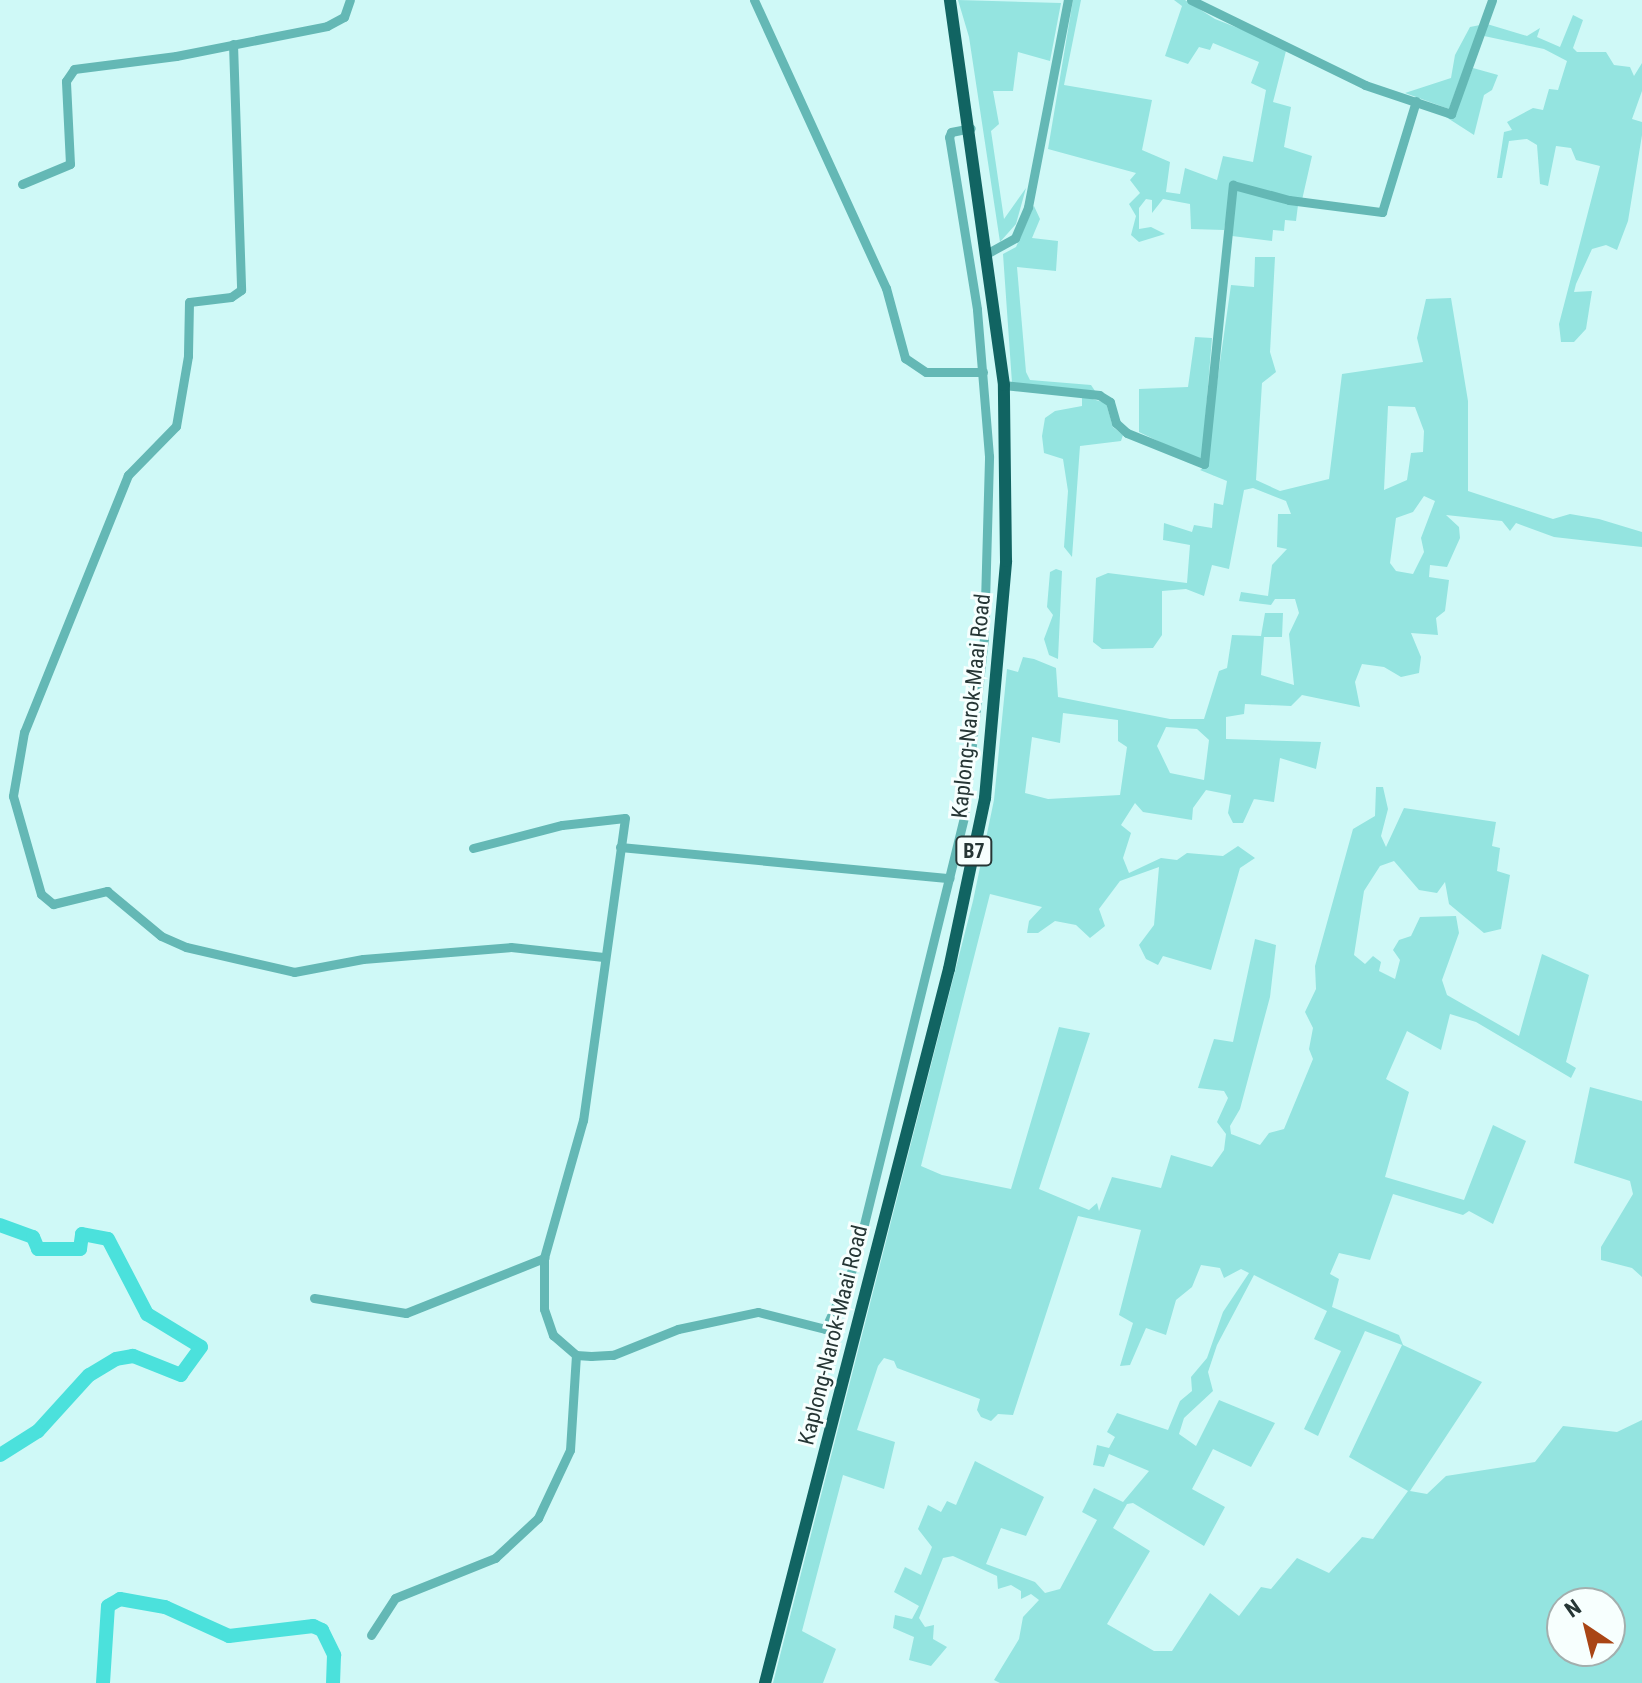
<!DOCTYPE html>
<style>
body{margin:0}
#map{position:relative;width:1642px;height:1683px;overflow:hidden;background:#cff9f7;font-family:"Roboto Condensed",sans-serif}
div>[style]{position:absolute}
.green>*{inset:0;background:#94e4e0}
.river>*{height:14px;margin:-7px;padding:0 7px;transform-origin:7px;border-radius:7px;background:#4be1dc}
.minor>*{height:9px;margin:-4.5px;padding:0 4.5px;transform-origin:4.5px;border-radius:4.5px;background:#64b8b5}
.highway>*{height:12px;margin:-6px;padding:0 6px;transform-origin:6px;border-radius:6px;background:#116462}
span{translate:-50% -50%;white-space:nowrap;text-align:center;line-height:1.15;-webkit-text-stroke:6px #f7fffe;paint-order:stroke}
.shield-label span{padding:2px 6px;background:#f7fffe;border:2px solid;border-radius:6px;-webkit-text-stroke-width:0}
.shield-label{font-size:20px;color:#263635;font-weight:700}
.street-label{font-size:22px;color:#263635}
.north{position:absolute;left:1546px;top:1587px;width:80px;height:80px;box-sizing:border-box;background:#f7fffe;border:2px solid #a3afae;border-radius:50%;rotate:325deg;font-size:22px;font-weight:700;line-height:32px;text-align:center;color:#263635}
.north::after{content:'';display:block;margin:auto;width:28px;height:36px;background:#a94515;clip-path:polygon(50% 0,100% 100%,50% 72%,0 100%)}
</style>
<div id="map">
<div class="green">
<i style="clip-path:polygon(958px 0,1061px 3px,1050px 61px,1018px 52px,1013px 91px,993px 91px,999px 124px,991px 131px,1004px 219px,1026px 188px,1016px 224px,1000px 242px,969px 37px)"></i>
<i style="clip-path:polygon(1073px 0,1081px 0,1064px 85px,1152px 100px,1142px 150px,1170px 162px,1166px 192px,1180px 194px,1185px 168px,1217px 180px,1223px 156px,1253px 162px,1266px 90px,1251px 83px,1259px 62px,1213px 43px,1210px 50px,1199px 47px,1188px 64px,1165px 56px,1182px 6px,1174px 0,1185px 0,1215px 19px,1287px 47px,1273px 102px,1291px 107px,1284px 147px,1312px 156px,1302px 200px,1233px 182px,1224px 230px,1191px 229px,1190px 204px,1163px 199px,1152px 213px,1152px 200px,1146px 199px,1139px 208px,1139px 229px,1151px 227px,1165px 234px,1139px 242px,1131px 235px,1136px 216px,1129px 204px,1140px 193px,1130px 180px,1136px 173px,1048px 149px)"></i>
<i style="clip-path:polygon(1573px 15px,1583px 20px,1573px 48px,1577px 52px,1606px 52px,1614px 65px,1630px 67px,1634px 76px,1642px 63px,1642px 91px,1632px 119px,1642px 122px,1642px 135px,1628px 221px,1617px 250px,1606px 245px,1592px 249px,1576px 284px,1574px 292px,1592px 291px,1586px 329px,1574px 342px,1561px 342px,1559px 324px,1600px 166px,1576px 160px,1571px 148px,1556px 146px,1548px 186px,1540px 184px,1537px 145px,1527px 139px,1509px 141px,1502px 178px,1497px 178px,1504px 132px,1512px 130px,1507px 122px,1533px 108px,1543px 110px,1549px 89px,1558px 90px,1567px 61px,1544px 49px,1484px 36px,1487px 24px,1527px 36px,1540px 28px,1537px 37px,1560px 47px)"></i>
<i style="clip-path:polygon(1480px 25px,1449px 109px,1405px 93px,1451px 78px,1455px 55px,1470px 27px)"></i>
<i style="clip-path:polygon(1473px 68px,1498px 75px,1492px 90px,1484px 95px,1474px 135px,1446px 117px,1456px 111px)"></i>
<i style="clip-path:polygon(1235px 190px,1298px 205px,1296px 221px,1285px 220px,1284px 231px,1273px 230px,1272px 241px,1232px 236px)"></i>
<i style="clip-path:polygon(1034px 206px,1040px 219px,1032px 238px,1058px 241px,1056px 271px,1017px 267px,1026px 372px,1030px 380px,1091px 385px,1095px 391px,1012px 383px,1003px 254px,1016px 247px)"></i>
<i style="clip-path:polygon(evenodd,1255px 257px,1275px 257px,1270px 352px,1276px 372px,1262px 383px,1256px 480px,1280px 491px,1329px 479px,1342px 374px,1423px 362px,1417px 338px,1426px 299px,1451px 298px,1468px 401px,1468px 491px,1553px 519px,1570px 514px,1599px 519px,1642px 532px,1642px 547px,1554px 537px,1516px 523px,1510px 531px,1502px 521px,1446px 515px,1459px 527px,1460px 538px,1447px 567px,1430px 565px,1429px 577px,1449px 580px,1445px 611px,1436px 618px,1438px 635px,1411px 633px,1421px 657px,1419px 673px,1401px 677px,1384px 667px,1362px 664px,1355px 682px,1360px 707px,1302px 695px,1291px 706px,1245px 704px,1244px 714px,1226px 717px,1226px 739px,1321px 742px,1316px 769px,1280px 758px,1274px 802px,1254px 799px,1243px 823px,1233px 823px,1228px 813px,1231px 795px,1206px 790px,1193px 808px,1192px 820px,1143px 812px,1135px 803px,1121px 825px,1131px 833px,1123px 858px,1129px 873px,1161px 858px,1177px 860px,1187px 853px,1223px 856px,1238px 846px,1255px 858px,1240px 868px,1211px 970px,1163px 956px,1158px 965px,1146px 959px,1139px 945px,1154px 925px,1159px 867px,1120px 881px,1099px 909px,1105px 926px,1090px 938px,1076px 925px,1055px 921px,1038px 933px,1027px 933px,1029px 921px,1042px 907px,990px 894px,921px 1166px,942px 1175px,1011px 1189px,1059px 1027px,1090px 1033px,1039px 1189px,1089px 1210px,1097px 1203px,1099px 1211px,1112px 1177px,1161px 1188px,1171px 1155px,1212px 1167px,1224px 1150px,1226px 1134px,1217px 1122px,1228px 1098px,1224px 1091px,1198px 1088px,1214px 1039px,1233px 1042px,1255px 939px,1276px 945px,1270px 997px,1240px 1109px,1230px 1126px,1231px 1134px,1260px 1145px,1269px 1133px,1284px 1129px,1313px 1059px,1309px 1049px,1313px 1028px,1305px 1012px,1316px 989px,1315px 966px,1353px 829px,1375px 816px,1376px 787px,1383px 787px,1388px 809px,1381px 836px,1386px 847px,1404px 808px,1496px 822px,1492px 846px,1500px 848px,1497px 871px,1510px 875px,1501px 929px,1484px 933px,1449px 904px,1445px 882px,1437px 893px,1419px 890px,1394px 861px,1380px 866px,1364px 891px,1354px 955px,1365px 964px,1373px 956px,1381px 962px,1379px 971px,1395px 979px,1400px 960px,1393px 950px,1399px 940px,1411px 936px,1420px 917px,1456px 916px,1459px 933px,1442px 980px,1447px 995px,1519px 1036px,1542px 954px,1589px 975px,1566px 1062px,1576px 1068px,1571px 1078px,1476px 1022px,1450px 1014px,1441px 1050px,1407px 1031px,1386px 1079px,1409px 1092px,1385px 1177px,1464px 1200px,1493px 1125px,1526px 1141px,1493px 1224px,1469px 1211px,1463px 1215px,1393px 1194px,1370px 1260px,1339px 1253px,1330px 1274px,1339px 1279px,1332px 1307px,1399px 1335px,1403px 1345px,1482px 1382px,1410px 1491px,1427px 1494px,1446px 1476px,1535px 1462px,1563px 1426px,1617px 1432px,1642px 1420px,1642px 1683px,1000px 1683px,994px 1680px,1019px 1639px,1023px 1617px,1039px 1600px,1031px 1594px,1021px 1599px,1021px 1591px,1011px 1585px,998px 1589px,997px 1576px,953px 1556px,943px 1558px,919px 1618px,925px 1627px,934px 1625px,933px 1639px,947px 1647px,931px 1666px,909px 1660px,914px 1637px,893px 1628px,895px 1615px,912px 1619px,919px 1606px,894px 1592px,905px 1567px,921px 1575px,932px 1547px,918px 1529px,928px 1505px,941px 1512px,947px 1501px,956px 1505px,975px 1461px,1044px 1497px,1026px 1536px,1001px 1528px,986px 1564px,1035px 1582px,1045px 1593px,1060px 1589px,1097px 1520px,1082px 1512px,1094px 1488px,1123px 1502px,1149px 1471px,1109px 1454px,1104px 1467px,1093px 1465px,1097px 1445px,1109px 1448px,1115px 1437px,1107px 1432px,1117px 1413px,1168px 1430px,1180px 1401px,1192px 1391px,1191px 1377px,1207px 1358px,1223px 1312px,1249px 1273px,1241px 1269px,1224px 1278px,1220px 1268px,1201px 1265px,1192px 1287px,1176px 1300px,1166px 1335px,1146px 1328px,1130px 1365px,1120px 1366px,1133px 1323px,1119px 1315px,1141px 1230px,1078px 1216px,1013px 1415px,998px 1414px,991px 1421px,981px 1417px,977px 1410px,980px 1399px,897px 1368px,894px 1361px,884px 1358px,878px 1366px,857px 1430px,895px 1442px,884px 1489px,843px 1475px,802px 1631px,836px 1649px,823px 1683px,773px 1683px,973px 901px,994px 800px,1007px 669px,1018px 672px,1023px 657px,1034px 659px,1056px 668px,1058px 697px,1170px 719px,1204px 719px,1219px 671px,1227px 668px,1232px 635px,1261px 636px,1265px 613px,1283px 613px,1282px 637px,1264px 637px,1261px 675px,1294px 685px,1289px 634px,1299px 613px,1295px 599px,1275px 599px,1271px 605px,1239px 601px,1241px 592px,1268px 596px,1272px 565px,1287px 549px,1277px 547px,1278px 514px,1291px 514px,1286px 501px,1253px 488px,1244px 490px,1229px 569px,1212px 565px,1204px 596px,1186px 589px,1162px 591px,1162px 635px,1153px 648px,1102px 649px,1093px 642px,1096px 578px,1108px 573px,1187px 583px,1190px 545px,1163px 540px,1164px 523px,1192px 532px,1194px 525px,1212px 528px,1214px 503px,1223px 505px,1227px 481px,1200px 470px,1205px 467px,1231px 285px,1254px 287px,1255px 257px,1388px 406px,1415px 407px,1424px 431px,1423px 452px,1411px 453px,1407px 480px,1384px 490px,1388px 406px,1255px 257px,1424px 496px,1435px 501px,1421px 538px,1424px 552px,1413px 574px,1396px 571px,1390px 563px,1396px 518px,1413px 512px,1424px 496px,1255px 257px,1063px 713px,1118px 720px,1118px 741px,1127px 747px,1120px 795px,1048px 799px,1025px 793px,1032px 737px,1060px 743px,1063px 713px,1255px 257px,1166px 727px,1197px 729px,1209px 740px,1204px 780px,1170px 773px,1157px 746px,1166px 727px,1255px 257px,1254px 1275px,1327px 1311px,1314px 1339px,1341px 1351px,1304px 1429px,1318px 1436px,1365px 1331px,1402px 1345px,1349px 1457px,1408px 1491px,1373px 1539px,1362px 1537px,1329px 1573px,1297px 1558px,1271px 1589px,1261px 1587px,1239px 1616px,1210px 1593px,1172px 1651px,1154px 1651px,1107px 1624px,1150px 1551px,1113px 1528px,1127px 1504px,1133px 1503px,1204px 1546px,1225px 1507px,1192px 1489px,1213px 1449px,1251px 1467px,1275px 1423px,1219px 1400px,1196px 1446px,1179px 1434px,1184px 1418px,1213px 1391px,1208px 1372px,1217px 1345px,1254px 1275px,1255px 257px,1562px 1603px,1610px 1603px,1610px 1651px,1562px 1651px,1562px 1603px)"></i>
<i style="clip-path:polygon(1195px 337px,1212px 338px,1202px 458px,1197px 460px,1139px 432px,1139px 389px,1188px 387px)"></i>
<i style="clip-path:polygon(1082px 396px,1106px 403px,1113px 427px,1123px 435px,1121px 441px,1080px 446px,1072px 557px,1064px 547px,1068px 491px,1063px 459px,1044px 453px,1042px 436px,1045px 418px,1055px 411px,1082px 406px)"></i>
<i style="clip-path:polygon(1056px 569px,1062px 571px,1058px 659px,1049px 655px,1044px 639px,1053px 615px,1047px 607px,1050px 572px)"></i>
<i style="clip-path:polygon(1590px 1087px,1642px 1101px,1642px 1277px,1632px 1268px,1601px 1260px,1601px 1247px,1633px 1194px,1630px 1181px,1574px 1163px)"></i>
</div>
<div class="river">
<i style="left:0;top:1225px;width:35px;rotate:20deg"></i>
<i style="left:33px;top:1237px;width:13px;rotate:67deg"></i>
<i style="left:38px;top:1249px;width:42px"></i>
<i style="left:80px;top:1249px;width:15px;rotate:-82deg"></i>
<i style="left:82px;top:1234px;width:26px;rotate:11deg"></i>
<i style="left:108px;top:1239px;width:85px;rotate:62.5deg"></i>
<i style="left:147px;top:1314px;width:63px;rotate:31.4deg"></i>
<i style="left:201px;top:1347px;width:34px;rotate:126deg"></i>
<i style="left:181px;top:1375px;width:52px;rotate:-158.4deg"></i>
<i style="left:133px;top:1356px;width:17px;rotate:170deg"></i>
<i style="left:116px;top:1359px;width:31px;rotate:149deg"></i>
<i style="left:89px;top:1375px;width:76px;rotate:132.3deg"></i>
<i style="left:38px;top:1431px;width:45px;rotate:147.7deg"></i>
<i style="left:103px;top:1683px;width:77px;rotate:-86.3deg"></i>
<i style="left:108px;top:1606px;width:14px;rotate:-30deg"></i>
<i style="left:120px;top:1599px;width:46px;rotate:10.1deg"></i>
<i style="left:165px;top:1607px;width:70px;rotate:24.4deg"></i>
<i style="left:229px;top:1636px;width:85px;rotate:-6.8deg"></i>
<i style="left:313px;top:1626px;width:10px;rotate:24deg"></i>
<i style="left:322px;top:1630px;width:28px;rotate:64deg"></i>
<i style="left:334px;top:1655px;width:28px;rotate:92deg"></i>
</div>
<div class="minor">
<i style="left:754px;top:0;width:317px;rotate:65.4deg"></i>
<i style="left:886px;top:288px;width:73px;rotate:74.8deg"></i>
<i style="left:905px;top:358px;width:25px;rotate:34deg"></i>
<i style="left:926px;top:372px;width:57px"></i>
<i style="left:1191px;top:0;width:194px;rotate:26deg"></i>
<i style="left:1365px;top:85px;width:91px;rotate:18.6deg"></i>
<i style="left:1451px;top:114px;width:121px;rotate:-70.2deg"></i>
<i style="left:233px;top:44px;width:246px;rotate:88.1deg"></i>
<i style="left:241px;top:290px;width:12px;rotate:145deg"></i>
<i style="left:231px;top:297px;width:42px;rotate:173.2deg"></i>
<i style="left:189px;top:302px;width:54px;rotate:91.1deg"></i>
<i style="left:188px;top:356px;width:71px;rotate:99.7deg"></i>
<i style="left:176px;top:426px;width:69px;rotate:134.4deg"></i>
<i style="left:128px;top:475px;width:277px;rotate:112deg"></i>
<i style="left:24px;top:732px;width:65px;rotate:99.8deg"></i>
<i style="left:13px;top:796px;width:102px;rotate:74.1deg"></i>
<i style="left:41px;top:894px;width:16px;rotate:40deg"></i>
<i style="left:53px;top:904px;width:56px;rotate:-13.5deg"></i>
<i style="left:107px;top:891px;width:70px;rotate:39.8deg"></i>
<i style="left:161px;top:936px;width:27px;rotate:24deg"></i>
<i style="left:186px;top:947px;width:111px;rotate:13deg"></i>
<i style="left:294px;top:972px;width:70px;rotate:-10.7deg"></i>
<i style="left:363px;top:959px;width:148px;rotate:-4.6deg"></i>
<i style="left:511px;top:947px;width:93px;rotate:6.2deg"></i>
<i style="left:22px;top:184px;width:52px;rotate:-22.6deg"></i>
<i style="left:70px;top:164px;width:83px;rotate:-92.8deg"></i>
<i style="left:66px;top:81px;width:14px;rotate:-56deg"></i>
<i style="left:74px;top:69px;width:103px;rotate:-7.3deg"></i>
<i style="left:176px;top:56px;width:154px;rotate:-11.2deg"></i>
<i style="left:327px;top:26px;width:19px;rotate:-28deg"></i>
<i style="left:344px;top:17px;width:18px;rotate:-71deg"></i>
<i style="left:988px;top:253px;width:31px;rotate:-29deg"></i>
<i style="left:1015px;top:238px;width:34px;rotate:-67deg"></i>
<i style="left:1028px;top:207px;width:211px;rotate:-79.1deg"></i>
<i style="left:1004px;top:385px;width:96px;rotate:6deg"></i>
<i style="left:1099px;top:395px;width:13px;rotate:32deg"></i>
<i style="left:1110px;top:402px;width:22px;rotate:74deg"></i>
<i style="left:1116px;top:423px;width:15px;rotate:42deg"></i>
<i style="left:1127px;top:433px;width:83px;rotate:21.9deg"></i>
<i style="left:1204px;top:464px;width:281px;rotate:-84.1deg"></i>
<i style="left:1233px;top:185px;width:58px;rotate:15deg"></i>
<i style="left:1289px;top:200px;width:94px;rotate:7.4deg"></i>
<i style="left:1382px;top:212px;width:116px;rotate:-73deg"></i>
<i style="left:620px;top:847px;width:331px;rotate:5.4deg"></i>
<i style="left:473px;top:848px;width:92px;rotate:-14.5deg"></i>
<i style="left:562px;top:825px;width:63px;rotate:-6.3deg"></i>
<i style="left:625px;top:818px;width:305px;rotate:97.9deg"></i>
<i style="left:583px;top:1120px;width:143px;rotate:105.8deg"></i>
<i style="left:544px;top:1258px;width:51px;rotate:90deg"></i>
<i style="left:544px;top:1309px;width:28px;rotate:71deg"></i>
<i style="left:553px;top:1335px;width:30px;rotate:41deg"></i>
<i style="left:576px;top:1355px;width:15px;rotate:4deg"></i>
<i style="left:591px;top:1356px;width:22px;rotate:-3deg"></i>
<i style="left:613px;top:1355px;width:70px;rotate:-21.8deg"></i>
<i style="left:678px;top:1329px;width:82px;rotate:-12deg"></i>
<i style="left:758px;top:1312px;width:69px;rotate:14.2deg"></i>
<i style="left:825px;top:1329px;width:70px;rotate:-65.6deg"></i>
<i style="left:854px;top:1265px;width:462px;rotate:-76.2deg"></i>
<i style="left:964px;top:816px;width:179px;rotate:-83.6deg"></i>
<i style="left:984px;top:638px;width:182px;rotate:-88.4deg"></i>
<i style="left:989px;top:456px;width:147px;rotate:-94.7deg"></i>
<i style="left:977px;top:309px;width:174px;rotate:-99.2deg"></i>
<i style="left:949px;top:137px;width:5px;rotate:-68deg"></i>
<i style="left:951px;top:132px;width:20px;rotate:-11deg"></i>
<i style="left:314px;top:1298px;width:93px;rotate:9.3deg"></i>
<i style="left:406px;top:1313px;width:149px;rotate:-21.7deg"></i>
<i style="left:371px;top:1635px;width:44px;rotate:-57deg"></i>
<i style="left:395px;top:1598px;width:108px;rotate:-21.8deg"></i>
<i style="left:495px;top:1558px;width:59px;rotate:-42.9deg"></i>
<i style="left:538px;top:1518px;width:75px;rotate:-64.8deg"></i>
<i style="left:570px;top:1450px;width:95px;rotate:-86.4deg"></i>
</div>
<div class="highway">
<i style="left:765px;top:1683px;width:737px;rotate:-75.55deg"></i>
<i style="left:949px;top:969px;width:175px;rotate:-78.1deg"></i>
<i style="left:985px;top:798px;width:238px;rotate:-84.9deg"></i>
<i style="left:1006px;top:561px;width:176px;rotate:-90.7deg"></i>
<i style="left:1004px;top:385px;width:389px;rotate:-98deg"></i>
</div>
<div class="shield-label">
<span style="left:974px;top:851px">B7</span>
</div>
<div class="street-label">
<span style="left:971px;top:706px;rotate:-84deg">Kaplong-Narok-Maai Road</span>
<span style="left:833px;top:1335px;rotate:-76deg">Kaplong-Narok-Maai Road</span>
</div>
<div class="north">N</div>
</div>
